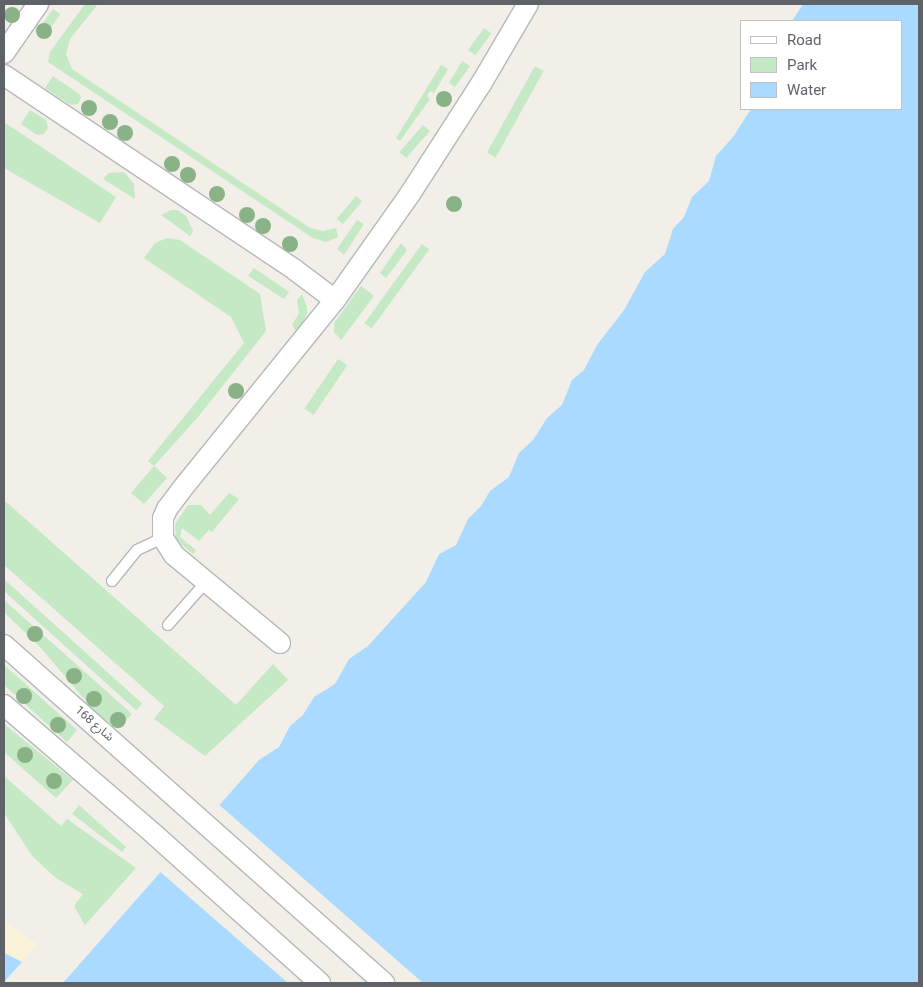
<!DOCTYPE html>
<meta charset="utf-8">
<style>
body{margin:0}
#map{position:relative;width:923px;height:987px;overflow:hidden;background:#f1efe8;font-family:Roboto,"Noto Sans Arabic",sans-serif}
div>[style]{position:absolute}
.green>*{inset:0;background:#c5e8c5;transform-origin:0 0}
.sand>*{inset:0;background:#fbf3d9}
.water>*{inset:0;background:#aadaff}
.pier>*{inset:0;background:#f1efe8}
.roads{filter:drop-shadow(1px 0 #b5b8bc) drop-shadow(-1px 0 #b5b8bc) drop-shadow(0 1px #b5b8bc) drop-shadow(0 -1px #b5b8bc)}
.lane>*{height:10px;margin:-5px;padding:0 5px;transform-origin:5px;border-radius:5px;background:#fff}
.street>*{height:20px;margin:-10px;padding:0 10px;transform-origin:10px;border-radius:10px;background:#fff}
.trees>*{width:16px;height:16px;margin:-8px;border-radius:50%;background:#89b387}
span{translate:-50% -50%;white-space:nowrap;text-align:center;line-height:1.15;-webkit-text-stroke:5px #fff;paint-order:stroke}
.street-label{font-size:12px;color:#5f6368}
.frame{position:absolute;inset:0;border:5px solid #5f6368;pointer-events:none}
.legend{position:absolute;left:740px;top:20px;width:162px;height:90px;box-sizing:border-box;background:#fff;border:1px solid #bfc1c3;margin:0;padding:6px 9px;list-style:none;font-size:15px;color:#5f6368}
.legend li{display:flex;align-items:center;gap:10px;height:25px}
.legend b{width:25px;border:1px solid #bfc1c3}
</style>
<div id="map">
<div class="green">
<i style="clip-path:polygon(85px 4px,98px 4px,70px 39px,66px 54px,72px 69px,310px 228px,323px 231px,336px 228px,338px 237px,326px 242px,313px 238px,48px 62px,50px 52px)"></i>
<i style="left:53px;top:9px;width:9px;height:28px;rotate:36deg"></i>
<i style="left:484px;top:28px;width:9px;height:27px;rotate:36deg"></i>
<i style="clip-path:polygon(462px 61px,470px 66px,455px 87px,449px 83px)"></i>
<i style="clip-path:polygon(441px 65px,448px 69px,434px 93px,430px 91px,427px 96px,430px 99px,400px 141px,396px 138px)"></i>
<i style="left:535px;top:66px;width:10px;height:99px;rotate:29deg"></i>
<i style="clip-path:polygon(53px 76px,79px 94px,81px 98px,78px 104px,71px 105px,45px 88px)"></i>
<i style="clip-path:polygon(30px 110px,46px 120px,48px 128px,44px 134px,37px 135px,21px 124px)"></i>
<i style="clip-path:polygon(4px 122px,116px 197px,100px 223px,4px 168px)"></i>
<i style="left:423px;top:125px;width:9px;height:36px;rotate:41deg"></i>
<i style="clip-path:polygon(124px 172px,134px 184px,135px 199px,103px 179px,109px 173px)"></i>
<i style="left:356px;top:196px;width:8px;height:30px;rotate:40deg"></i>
<i style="clip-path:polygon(171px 210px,177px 210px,186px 216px,193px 231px,190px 236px,161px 215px)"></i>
<i style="clip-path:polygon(357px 220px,364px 224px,344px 255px,337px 249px)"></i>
<i style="clip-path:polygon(167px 238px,180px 240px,260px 294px,266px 331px,198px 417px,154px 466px,167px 478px,144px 504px,131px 493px,154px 466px,148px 461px,244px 343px,231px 317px,144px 258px,155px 243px)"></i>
<i style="clip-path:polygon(401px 243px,407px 250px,386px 278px,380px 273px)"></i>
<i style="left:422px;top:244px;width:9px;height:98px;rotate:36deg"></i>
<i style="clip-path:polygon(254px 268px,289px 292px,284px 299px,248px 276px)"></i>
<i style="clip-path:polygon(361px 286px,374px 296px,341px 340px,334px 332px,334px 323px)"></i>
<i style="clip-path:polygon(302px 294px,307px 307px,307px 314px,301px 326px,296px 331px,292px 325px,299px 313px,297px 300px)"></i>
<i style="left:338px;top:359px;width:11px;height:60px;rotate:34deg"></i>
<i style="clip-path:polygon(229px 493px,239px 499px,212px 532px,209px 530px,199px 541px,182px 528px,180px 537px,196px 550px,193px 554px,176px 540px,175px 524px,188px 505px,201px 505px,210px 515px)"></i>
<i style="clip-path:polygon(4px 500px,236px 705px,273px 664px,288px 680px,205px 756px,154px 719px,164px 706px,4px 565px)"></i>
<i style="left:4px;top:579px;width:186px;height:9px;rotate:42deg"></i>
<i style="clip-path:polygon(4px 600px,132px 714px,118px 729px,96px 713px,41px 648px,4px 612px)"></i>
<i style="clip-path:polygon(4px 665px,77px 730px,67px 742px,4px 685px)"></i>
<i style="clip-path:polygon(4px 724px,73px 780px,56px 798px,4px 752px)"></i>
<i style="clip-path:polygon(4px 776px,61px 826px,67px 819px,136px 868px,85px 925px,74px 906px,83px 894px,56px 878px,33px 857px,4px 813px)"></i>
<i style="clip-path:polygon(79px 805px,126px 847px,122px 852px,72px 814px)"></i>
</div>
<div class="sand">
<i style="clip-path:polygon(4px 921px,37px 944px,22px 962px,4px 953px)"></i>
</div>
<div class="water">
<i style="clip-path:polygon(803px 4px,919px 4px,919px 983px,63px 983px,259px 760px,279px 747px,290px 726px,303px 715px,314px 697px,335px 684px,349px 659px,368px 646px,426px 582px,439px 554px,456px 545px,468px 519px,481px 506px,490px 491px,509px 477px,519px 453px,533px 440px,547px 418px,562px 405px,572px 380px,584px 370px,597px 345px,624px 310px,645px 272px,665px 254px,673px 229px,684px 217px,692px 197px,709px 181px,716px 156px,733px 137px,751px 109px,902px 109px,902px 21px,792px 21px)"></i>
<i style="clip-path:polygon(4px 953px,22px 962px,4px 982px)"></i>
</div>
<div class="pier">
<i style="clip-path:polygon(217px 803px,423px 983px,288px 983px,158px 870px)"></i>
</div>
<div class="roads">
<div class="lane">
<i style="left:112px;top:581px;width:40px;rotate:-51deg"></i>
<i style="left:137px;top:550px;width:29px;rotate:-25deg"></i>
<i style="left:168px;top:625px;width:57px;rotate:-48.5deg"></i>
</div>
<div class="street">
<i style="left:4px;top:53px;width:60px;rotate:-55.2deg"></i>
<i style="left:4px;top:75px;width:350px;rotate:33.8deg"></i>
<i style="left:295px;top:270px;width:50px;rotate:36.9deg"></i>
<i style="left:280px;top:643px;width:138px;rotate:-140.3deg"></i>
<i style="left:174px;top:555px;width:20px;rotate:-123deg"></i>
<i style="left:163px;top:538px;width:20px;rotate:-90deg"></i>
<i style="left:163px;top:518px;width:10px;rotate:-66deg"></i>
<i style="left:167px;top:509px;width:31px;rotate:-53deg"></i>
<i style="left:186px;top:484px;width:237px;rotate:-51deg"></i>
<i style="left:335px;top:300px;width:130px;rotate:-54.7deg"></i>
<i style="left:410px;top:194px;width:131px;rotate:-57.2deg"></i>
<i style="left:481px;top:84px;width:93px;rotate:-59.6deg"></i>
<i style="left:4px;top:645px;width:509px;rotate:41.65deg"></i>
<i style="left:4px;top:705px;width:199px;rotate:40.7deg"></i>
<i style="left:155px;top:835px;width:222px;rotate:41.9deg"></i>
</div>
</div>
<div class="trees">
<i style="left:12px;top:15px"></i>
<i style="left:44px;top:31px"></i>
<i style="left:444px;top:99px"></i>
<i style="left:89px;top:108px"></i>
<i style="left:110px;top:122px"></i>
<i style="left:125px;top:133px"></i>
<i style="left:172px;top:164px"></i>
<i style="left:188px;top:175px"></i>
<i style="left:217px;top:194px"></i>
<i style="left:454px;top:204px"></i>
<i style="left:247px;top:215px"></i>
<i style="left:263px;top:226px"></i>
<i style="left:290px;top:244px"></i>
<i style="left:236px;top:391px"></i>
<i style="left:35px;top:634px"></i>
<i style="left:74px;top:676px"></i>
<i style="left:24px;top:696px"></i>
<i style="left:94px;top:699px"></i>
<i style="left:118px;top:720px"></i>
<i style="left:58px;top:725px"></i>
<i style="left:25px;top:755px"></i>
<i style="left:54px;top:781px"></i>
</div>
<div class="street-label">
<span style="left:94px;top:724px;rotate:41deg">شارع 168</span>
</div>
<div class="frame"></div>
<ul class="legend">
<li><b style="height:6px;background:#fff"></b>Road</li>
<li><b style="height:14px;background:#c5e8c5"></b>Park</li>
<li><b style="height:14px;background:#aadaff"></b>Water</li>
</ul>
</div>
